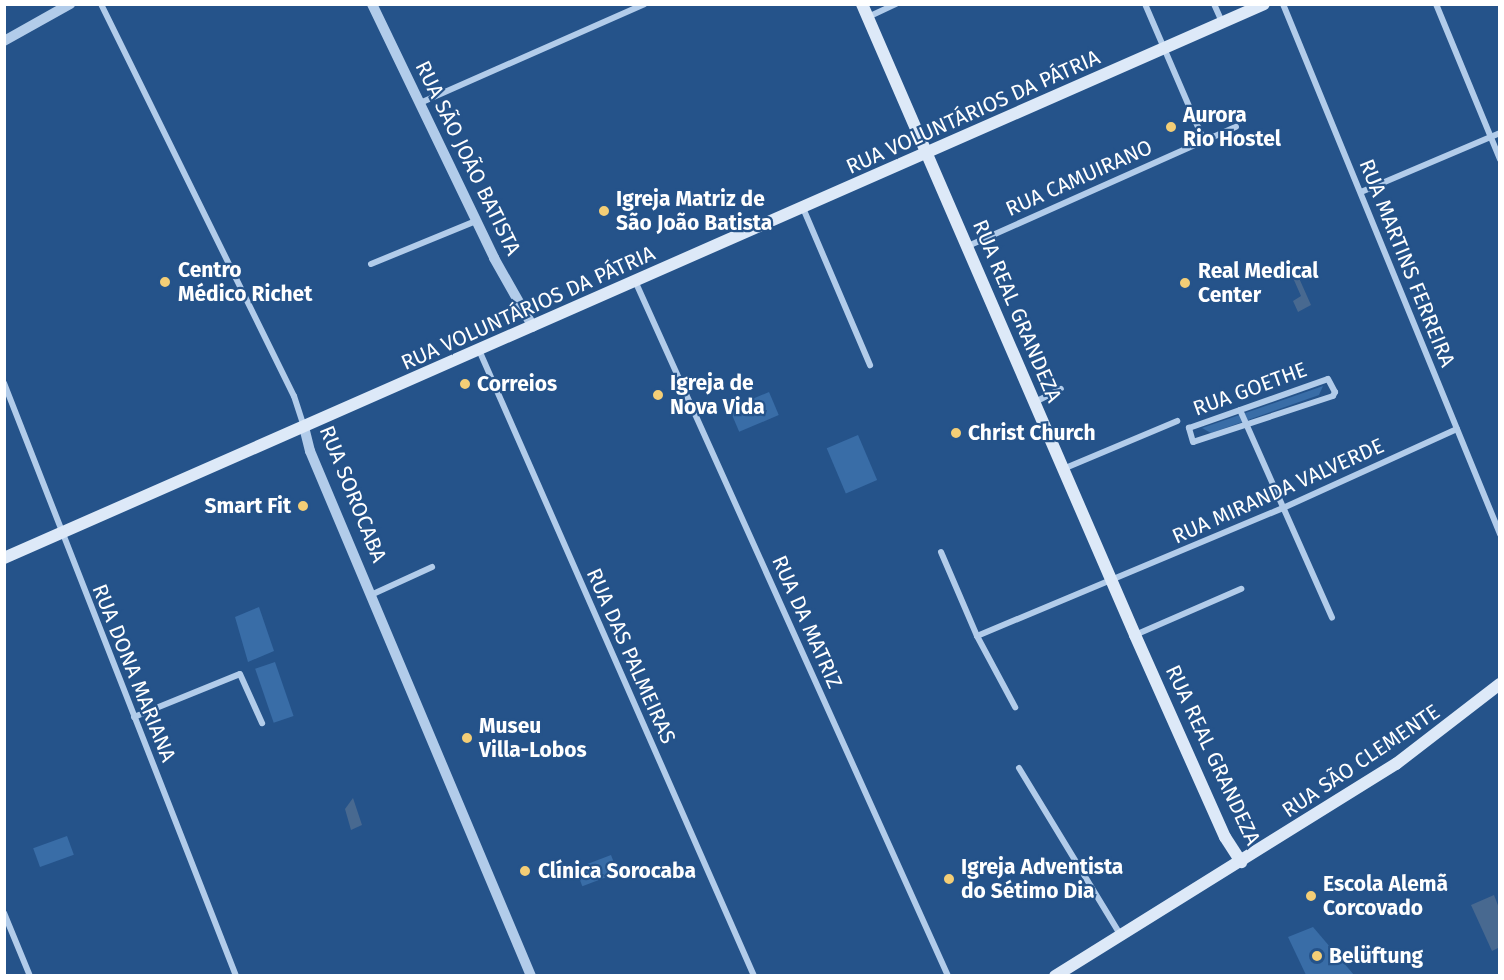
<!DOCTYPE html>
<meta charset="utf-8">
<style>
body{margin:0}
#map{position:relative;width:1504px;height:980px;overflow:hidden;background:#25538a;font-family:"Fira Sans",sans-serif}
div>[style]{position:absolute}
.green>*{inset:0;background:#396da7;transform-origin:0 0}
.water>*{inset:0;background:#486990}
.minor>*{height:6px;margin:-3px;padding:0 3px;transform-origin:3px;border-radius:3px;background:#b2ccea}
.tertiary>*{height:10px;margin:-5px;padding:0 5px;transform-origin:5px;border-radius:5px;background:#b2ccea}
.secondary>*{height:12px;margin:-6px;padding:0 6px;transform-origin:6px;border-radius:6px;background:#dde9f8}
.dots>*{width:16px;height:16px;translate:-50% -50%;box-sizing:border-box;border:3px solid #25538a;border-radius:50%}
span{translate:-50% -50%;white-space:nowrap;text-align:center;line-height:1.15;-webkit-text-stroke:4.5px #25538a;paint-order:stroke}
.street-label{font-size:21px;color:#fff}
.poi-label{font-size:21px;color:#fff;font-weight:700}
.left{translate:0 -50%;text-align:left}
.right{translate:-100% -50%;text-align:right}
.frame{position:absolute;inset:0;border:6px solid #fff;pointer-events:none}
</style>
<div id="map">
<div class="green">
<i style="clip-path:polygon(1323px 386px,1319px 395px,1211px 433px,1202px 428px)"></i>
<i style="left:769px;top:392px;width:25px;height:43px;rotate:67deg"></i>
<i style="left:858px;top:435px;width:49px;height:34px;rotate:67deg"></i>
<i style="clip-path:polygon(259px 607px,274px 651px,248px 662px,235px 617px)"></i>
<i style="left:275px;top:662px;width:57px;height:21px;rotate:71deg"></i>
<i style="left:67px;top:836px;width:20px;height:36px;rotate:70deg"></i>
<i style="left:611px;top:855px;width:19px;height:38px;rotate:69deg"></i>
<i style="clip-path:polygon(1313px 927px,1354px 975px,1306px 975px,1288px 937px)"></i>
</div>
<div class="water">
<i style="clip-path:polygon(1291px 260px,1311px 305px,1298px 312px,1293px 301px,1301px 296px,1286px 262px)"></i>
<i style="clip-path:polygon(353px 798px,362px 825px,351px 830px,345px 809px)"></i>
<i style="clip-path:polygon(1494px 895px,1499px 908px,1500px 947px,1492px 951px,1471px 905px)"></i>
</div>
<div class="minor">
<i style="left:101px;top:4px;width:437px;rotate:63.8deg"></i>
<i style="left:294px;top:396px;width:33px;rotate:72deg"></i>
<i style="left:1214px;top:4px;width:20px;rotate:66deg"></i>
<i style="left:1283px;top:4px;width:573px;rotate:67.73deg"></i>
<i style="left:1436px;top:4px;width:168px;rotate:67.6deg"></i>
<i style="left:868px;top:17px;width:31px;rotate:-25deg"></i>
<i style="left:420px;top:103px;width:245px;rotate:-23.8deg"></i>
<i style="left:1204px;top:141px;width:35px;rotate:-24deg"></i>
<i style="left:1361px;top:192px;width:151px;rotate:-23deg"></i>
<i style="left:803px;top:208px;width:171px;rotate:66.9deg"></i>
<i style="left:968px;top:246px;width:258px;rotate:-24deg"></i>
<i style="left:1204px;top:141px;width:149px;rotate:-113.3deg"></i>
<i style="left:371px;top:264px;width:113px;rotate:-22.3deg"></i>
<i style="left:636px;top:283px;width:760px;rotate:65.76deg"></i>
<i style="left:479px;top:350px;width:684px;rotate:66.28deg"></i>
<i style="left:1328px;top:379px;width:15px;rotate:62deg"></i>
<i style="left:1335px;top:392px;width:4px;rotate:117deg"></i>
<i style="left:1333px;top:396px;width:147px;rotate:161.8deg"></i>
<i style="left:1193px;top:442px;width:15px;rotate:-106deg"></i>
<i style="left:1189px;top:428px;width:147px;rotate:-19.4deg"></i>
<i style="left:4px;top:383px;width:637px;rotate:68.63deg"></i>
<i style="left:1035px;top:402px;width:29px;rotate:-27deg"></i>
<i style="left:1240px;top:410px;width:227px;rotate:66.1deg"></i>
<i style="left:1063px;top:469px;width:124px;rotate:-22.8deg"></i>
<i style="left:941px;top:552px;width:91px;rotate:66.8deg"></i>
<i style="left:977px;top:636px;width:81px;rotate:61.8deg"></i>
<i style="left:373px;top:594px;width:65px;rotate:-24.6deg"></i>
<i style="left:1135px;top:635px;width:116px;rotate:-23.5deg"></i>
<i style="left:977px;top:636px;width:332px;rotate:-22.7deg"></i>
<i style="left:1283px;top:508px;width:191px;rotate:-24.4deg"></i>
<i style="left:134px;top:717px;width:114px;rotate:-22.1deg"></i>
<i style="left:240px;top:674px;width:54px;rotate:65.8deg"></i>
<i style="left:1019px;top:768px;width:197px;rotate:58.7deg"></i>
<i style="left:4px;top:913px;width:68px;rotate:67.6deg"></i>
</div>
<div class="tertiary">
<i style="left:372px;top:4px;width:282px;rotate:64.3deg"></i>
<i style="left:494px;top:258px;width:79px;rotate:60.5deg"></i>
<i style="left:4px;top:41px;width:76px;rotate:-29.3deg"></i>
<i style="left:304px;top:427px;width:25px;rotate:76deg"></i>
<i style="left:310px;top:451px;width:570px;rotate:67.17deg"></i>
</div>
<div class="secondary">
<i style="left:862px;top:4px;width:688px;rotate:66.6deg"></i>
<i style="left:1135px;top:635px;width:221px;rotate:66deg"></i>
<i style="left:1225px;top:837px;width:30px;rotate:57deg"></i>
<i style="left:4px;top:558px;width:1376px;rotate:-23.73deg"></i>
<i style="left:1055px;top:976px;width:402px;rotate:-31.9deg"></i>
<i style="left:1396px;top:764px;width:131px;rotate:-37.6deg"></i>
</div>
<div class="dots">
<i style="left:1171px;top:127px;background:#f4ce76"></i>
<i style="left:604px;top:211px;background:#f4ce76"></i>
<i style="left:165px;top:282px;background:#f4ce76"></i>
<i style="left:1185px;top:283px;background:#f4ce76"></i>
<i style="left:465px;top:384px;background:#f4ce76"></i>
<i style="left:658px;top:395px;background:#f4ce76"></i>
<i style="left:956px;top:433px;background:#f4ce76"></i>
<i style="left:303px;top:506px;background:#f4ce76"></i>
<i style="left:467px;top:738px;background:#f4ce76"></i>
<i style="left:525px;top:871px;background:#f4ce76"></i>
<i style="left:949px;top:879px;background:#f4ce76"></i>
<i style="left:1311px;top:896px;background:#f4ce76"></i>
<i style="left:1317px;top:956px;background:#f4ce76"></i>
</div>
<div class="street-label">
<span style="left:973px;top:112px;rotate:-24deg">RUA VOLUNTÁRIOS DA PÁTRIA</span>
<span style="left:468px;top:158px;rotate:64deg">RUA SÃO JOÃO BATISTA</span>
<span style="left:1079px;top:178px;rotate:-24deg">RUA CAMUIRANO</span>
<span style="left:1407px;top:263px;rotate:68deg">RUA MARTINS FERREIRA</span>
<span style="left:528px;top:308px;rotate:-24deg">RUA VOLUNTÁRIOS DA PÁTRIA</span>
<span style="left:1017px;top:311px;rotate:67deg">RUA REAL GRANDEZA</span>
<span style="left:1250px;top:389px;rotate:-20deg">RUA GOETHE</span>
<span style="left:1278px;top:491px;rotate:-24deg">RUA MIRANDA VALVERDE</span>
<span style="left:353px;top:494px;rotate:68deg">RUA SOROCABA</span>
<span style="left:807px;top:622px;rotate:66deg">RUA DA MATRIZ</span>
<span style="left:631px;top:656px;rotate:66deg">RUA DAS PALMEIRAS</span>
<span style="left:134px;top:673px;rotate:68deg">RUA DONA MARIANA</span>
<span style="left:1213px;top:755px;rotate:65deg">RUA REAL GRANDEZA</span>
<span style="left:1361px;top:761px;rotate:-34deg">RUA SÃO CLEMENTE</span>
</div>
<div class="poi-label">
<span class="left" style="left:1183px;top:127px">Aurora<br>Rio Hostel</span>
<span class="left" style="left:616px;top:211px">Igreja Matriz de<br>São João Batista</span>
<span class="left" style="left:178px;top:282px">Centro<br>Médico Richet</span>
<span class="left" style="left:1198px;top:283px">Real Medical<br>Center</span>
<span class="left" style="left:670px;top:395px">Igreja de<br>Nova Vida</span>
<span class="left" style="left:477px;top:384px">Correios</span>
<span class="left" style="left:968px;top:433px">Christ Church</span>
<span class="right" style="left:291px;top:506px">Smart Fit</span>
<span class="left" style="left:479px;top:738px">Museu<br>Villa-Lobos</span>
<span class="left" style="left:961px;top:879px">Igreja Adventista<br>do Sétimo Dia</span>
<span class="left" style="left:538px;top:871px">Clínica Sorocaba</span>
<span class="left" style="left:1323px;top:896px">Escola Alemã<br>Corcovado</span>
<span class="left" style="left:1329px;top:956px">Belüftung</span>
</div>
<div class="frame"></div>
</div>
